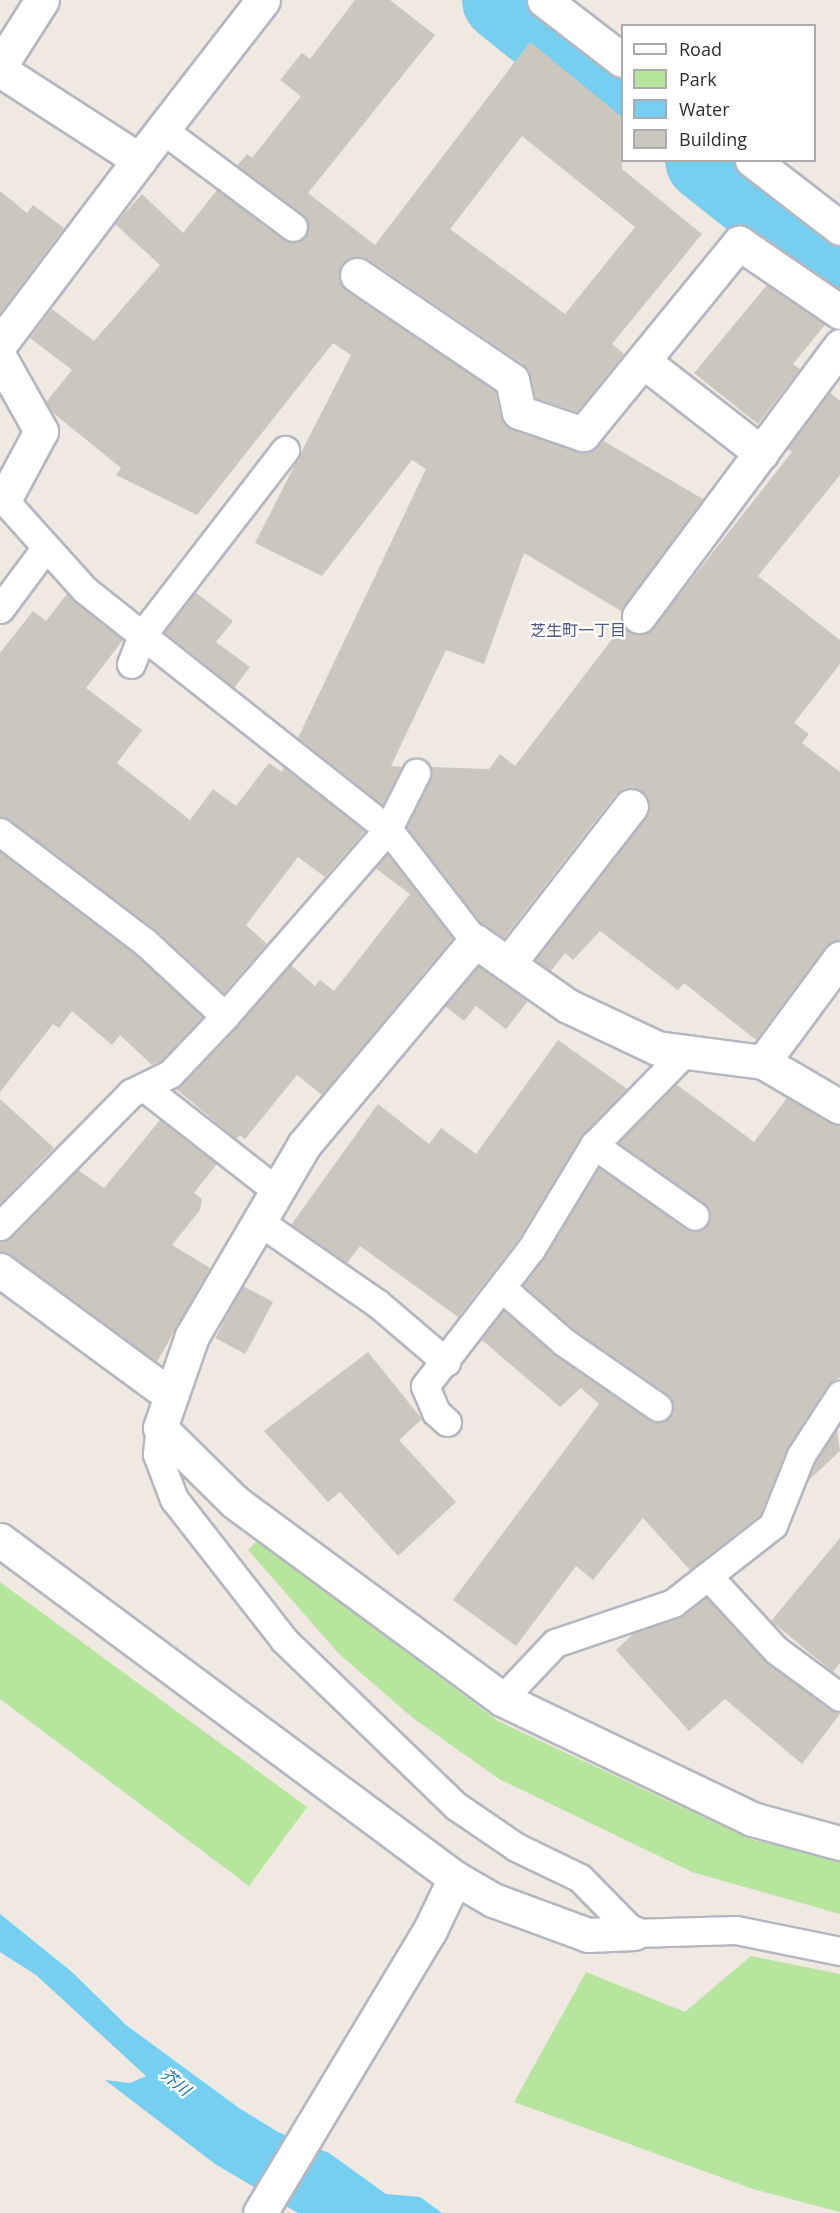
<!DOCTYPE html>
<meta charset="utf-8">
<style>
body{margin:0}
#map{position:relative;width:840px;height:2213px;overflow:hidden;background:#efe9e1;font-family:"Open Sans","Noto Sans JP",sans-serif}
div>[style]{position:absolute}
.green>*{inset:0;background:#b6e59e}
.water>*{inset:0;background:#75cff0}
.river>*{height:84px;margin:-42px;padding:0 42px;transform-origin:42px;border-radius:42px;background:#75cff0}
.building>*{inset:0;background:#cbc7bf;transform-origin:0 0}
.roads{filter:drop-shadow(2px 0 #b4b7c1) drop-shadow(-2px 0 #b4b7c1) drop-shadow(0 2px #b4b7c1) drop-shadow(0 -2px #b4b7c1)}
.lane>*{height:27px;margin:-13.5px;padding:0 13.5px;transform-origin:13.5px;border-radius:13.5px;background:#fff}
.street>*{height:33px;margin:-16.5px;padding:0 16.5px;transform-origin:16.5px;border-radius:16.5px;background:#fff}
.secondary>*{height:33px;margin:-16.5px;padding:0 16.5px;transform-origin:16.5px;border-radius:16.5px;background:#fff}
span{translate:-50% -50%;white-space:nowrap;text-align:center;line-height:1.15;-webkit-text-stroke:4.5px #fff;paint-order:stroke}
.neighbourhood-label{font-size:16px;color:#4d5680}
.water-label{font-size:16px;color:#0d6fa3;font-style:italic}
.legend{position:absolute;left:621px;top:24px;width:195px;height:138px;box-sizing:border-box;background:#fff;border:2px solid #ababab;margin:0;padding:8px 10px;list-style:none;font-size:18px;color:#2e2e2e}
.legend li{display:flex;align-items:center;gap:12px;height:30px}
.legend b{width:30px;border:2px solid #ababab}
</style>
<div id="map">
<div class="green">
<i style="clip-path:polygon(257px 1541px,498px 1721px,750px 1839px,840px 1861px,840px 1914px,692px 1872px,499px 1779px,413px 1718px,339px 1654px,248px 1550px)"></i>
<i style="clip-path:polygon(0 1582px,307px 1807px,249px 1886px,0 1699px)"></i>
<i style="clip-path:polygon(751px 1956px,840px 1974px,840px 2212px,756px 2190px,514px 2102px,586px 1972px,685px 2012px)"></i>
</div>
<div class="water">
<i style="clip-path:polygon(0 1914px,72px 1972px,126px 2025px,239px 2108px,278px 2132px,329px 2153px,386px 2194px,420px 2197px,442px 2213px,298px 2213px,215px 2164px,105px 2080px,130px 2083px,146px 2076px,36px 1975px,0 1952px)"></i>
</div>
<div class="river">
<i style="left:504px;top:0;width:151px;rotate:38.5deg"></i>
<i style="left:707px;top:160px;width:169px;rotate:38.3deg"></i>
</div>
<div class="building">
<i style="clip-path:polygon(evenodd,355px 0,390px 0,435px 35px,308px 193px,375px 245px,530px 42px,622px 117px,622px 169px,702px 234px,612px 344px,624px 354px,577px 412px,535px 398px,523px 364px,368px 259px,349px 258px,341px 265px,340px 283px,346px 291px,495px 391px,501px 417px,512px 429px,578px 452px,589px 452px,602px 440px,703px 499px,621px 611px,524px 553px,484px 664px,446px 650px,391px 766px,402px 767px,383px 805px,298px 738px,426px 469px,412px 460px,322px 576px,255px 543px,351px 355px,333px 343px,197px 515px,116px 475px,121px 468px,52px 412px,46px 402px,72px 370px,30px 338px,52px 309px,94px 341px,160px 265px,115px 224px,142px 194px,183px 233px,217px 190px,284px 240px,305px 237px,309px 228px,303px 215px,237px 166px,247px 154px,252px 158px,301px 96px,280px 80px,302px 53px,310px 59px,355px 0,522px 136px,635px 227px,565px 314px,450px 229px,522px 136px)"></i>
<i style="clip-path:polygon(0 191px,27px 213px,33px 205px,64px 228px,0 313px)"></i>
<i style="clip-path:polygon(767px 285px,825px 325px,793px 364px,800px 369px,758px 424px,694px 373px)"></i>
<i style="clip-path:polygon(829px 392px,840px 401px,840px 475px,758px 576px,840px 640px,840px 664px,794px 723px,809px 734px,802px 743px,840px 772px,840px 940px,825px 947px,756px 1040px,684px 983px,678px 990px,600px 931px,573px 960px,565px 953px,551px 971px,535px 960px,646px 818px,649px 800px,642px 791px,625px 788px,616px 794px,504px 938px,482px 924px,407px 827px,430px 780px,430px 767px,489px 769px,500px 754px,515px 766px,623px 625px,637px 635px,654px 627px,792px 452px,787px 448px)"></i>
<i style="clip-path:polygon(195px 592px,233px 621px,216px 642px,250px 667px,234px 688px,164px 632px)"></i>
<i style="clip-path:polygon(67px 594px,123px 640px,86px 688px,142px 730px,117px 763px,190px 820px,213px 789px,236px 806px,269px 763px,282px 772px,284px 767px,365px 831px,325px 877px,298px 857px,246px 925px,267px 944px,224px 993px,155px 929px,0 817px,0 653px,33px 611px,46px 621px)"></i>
<i style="clip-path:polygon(0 852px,135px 954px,203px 1017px,161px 1061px,152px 1065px,120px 1035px,112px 1045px,72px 1011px,59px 1028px,53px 1024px,0 1092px)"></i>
<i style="clip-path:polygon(387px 854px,453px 938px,322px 1095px,297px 1075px,245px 1139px,240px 1135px,236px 1139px,176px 1089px,291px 965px,315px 986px,320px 980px,334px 991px,410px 894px,375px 868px)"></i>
<i style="clip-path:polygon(478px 966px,528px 1001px,506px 1029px,476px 1006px,464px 1021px,445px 1006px)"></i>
<i style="clip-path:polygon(558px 1040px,627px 1089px,581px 1137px,518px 1240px,458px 1317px,360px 1246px,347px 1263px,291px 1225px,378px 1104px,429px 1144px,441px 1128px,476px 1154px)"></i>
<i style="clip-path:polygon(676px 1084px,754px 1142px,787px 1098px,840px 1126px,840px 1377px,827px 1386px,788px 1447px,760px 1515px,690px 1570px,643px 1518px,593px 1580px,576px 1566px,516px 1646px,453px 1600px,599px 1404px,581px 1388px,560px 1407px,482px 1340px,503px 1310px,555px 1355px,649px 1420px,671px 1416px,674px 1408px,667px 1394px,574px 1330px,523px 1285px,599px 1168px,686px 1229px,707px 1225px,711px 1217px,704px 1204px,618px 1143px)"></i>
<i style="clip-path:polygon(0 1099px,54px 1148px,0 1204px)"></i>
<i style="clip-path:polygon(160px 1120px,217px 1164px,194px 1193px,202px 1199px,200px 1210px,172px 1245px,210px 1268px,157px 1362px,0 1252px,0 1241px,11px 1237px,78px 1170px,104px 1188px)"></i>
<i style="left:243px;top:1286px;width:34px;height:59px;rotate:28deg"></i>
<i style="clip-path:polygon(368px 1352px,422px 1419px,399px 1440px,456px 1502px,398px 1556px,340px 1492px,328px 1502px,264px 1431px)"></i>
<i style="clip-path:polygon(837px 1429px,840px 1451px,808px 1481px,815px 1462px)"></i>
<i style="clip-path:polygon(840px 1538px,840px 1663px,833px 1672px,771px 1621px)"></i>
<i style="clip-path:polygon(706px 1597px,767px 1663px,840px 1714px,802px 1764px,725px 1699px,689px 1731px,616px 1650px,635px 1632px,678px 1618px)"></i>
</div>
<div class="roads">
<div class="lane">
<i style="left:163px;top:130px;width:162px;rotate:36.7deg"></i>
<i style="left:4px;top:500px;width:121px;rotate:48deg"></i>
<i style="left:85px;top:590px;width:386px;rotate:38.3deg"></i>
<i style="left:388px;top:829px;width:142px;rotate:52.2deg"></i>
<i style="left:0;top:609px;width:77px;rotate:-53.4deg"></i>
<i style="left:131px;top:664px;width:31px;rotate:-69deg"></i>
<i style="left:142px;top:635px;width:234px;rotate:-52.3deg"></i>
<i style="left:0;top:832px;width:182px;rotate:37.2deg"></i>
<i style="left:145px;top:942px;width:109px;rotate:42.8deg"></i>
<i style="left:144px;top:1087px;width:167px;rotate:38deg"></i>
<i style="left:594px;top:1145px;width:123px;rotate:35.1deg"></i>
<i style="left:257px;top:1220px;width:146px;rotate:34.7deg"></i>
<i style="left:377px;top:1303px;width:91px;rotate:40.5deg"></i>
<i style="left:0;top:1226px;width:187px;rotate:-45.4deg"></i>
<i style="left:131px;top:1093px;width:43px;rotate:-26deg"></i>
<i style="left:170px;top:1074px;width:80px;rotate:-46.5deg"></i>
<i style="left:225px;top:1016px;width:248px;rotate:-48.9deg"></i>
<i style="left:388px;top:829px;width:63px;rotate:-63.4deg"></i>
<i style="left:503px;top:1289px;width:81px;rotate:41deg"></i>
<i style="left:564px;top:1342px;width:114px;rotate:34.7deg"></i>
<i style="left:447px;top:1422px;width:15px;rotate:-138deg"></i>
<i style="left:436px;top:1412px;width:28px;rotate:-113deg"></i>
<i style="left:425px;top:1386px;width:173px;rotate:-52.3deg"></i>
<i style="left:531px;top:1249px;width:122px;rotate:-58.8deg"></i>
<i style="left:594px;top:1145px;width:130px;rotate:-45.6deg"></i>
<i style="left:160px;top:1428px;width:26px;rotate:97deg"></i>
<i style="left:157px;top:1454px;width:48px;rotate:69.3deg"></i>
<i style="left:174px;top:1499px;width:179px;rotate:52deg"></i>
<i style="left:284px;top:1640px;width:239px;rotate:44deg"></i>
<i style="left:456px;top:1806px;width:73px;rotate:34.3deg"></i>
<i style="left:516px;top:1847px;width:71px;rotate:25.8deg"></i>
<i style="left:580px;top:1878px;width:77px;rotate:45.5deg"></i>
<i style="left:634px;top:1933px;width:102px;rotate:-1.7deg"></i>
<i style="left:736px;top:1930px;width:106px;rotate:11.4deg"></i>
<i style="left:708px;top:1576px;width:100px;rotate:47.4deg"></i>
<i style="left:776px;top:1650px;width:79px;rotate:36.3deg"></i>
<i style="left:502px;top:1699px;width:77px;rotate:-46.6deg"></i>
<i style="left:555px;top:1643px;width:125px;rotate:-18.7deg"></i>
<i style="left:673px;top:1603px;width:127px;rotate:-38deg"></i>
<i style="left:773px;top:1525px;width:75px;rotate:-68.2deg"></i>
<i style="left:801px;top:1455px;width:72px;rotate:-57deg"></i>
</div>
<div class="street">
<i style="left:544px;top:0;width:98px;rotate:37.6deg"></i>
<i style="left:0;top:66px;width:78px;rotate:-57.5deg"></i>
<i style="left:0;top:70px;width:166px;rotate:32.9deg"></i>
<i style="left:139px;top:160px;width:202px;rotate:-52.2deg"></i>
<i style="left:752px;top:160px;width:111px;rotate:37.7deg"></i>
<i style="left:357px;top:275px;width:187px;rotate:34.1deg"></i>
<i style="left:512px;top:380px;width:33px;rotate:78deg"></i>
<i style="left:519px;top:412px;width:68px;rotate:19deg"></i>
<i style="left:583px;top:434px;width:247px;rotate:-50.8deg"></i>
<i style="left:739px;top:243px;width:122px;rotate:34.3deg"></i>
<i style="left:0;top:344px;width:231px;rotate:-52.9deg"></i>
<i style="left:0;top:358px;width:84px;rotate:60.7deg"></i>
<i style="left:41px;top:431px;width:78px;rotate:118.2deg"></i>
<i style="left:643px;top:361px;width:150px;rotate:37.9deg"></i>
<i style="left:639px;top:616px;width:337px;rotate:-53.3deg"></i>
<i style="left:508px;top:964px;width:200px;rotate:-52.1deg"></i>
<i style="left:763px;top:1062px;width:129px;rotate:-53.5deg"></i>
<i style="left:840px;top:1107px;width:89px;rotate:-149.7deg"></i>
<i style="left:763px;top:1062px;width:107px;rotate:-172.5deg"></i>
<i style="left:657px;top:1048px;width:98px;rotate:-154.7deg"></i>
<i style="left:568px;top:1006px;width:113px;rotate:-145deg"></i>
<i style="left:475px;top:941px;width:266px;rotate:130deg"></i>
<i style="left:304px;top:1145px;width:221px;rotate:120.4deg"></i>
<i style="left:192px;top:1336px;width:97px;rotate:109.2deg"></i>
<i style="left:160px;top:1428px;width:105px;rotate:44.6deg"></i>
<i style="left:235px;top:1502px;width:332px;rotate:36.4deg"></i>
<i style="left:502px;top:1699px;width:277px;rotate:25.6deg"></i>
<i style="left:752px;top:1819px;width:91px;rotate:15.3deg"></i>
<i style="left:0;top:1270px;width:210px;rotate:36.3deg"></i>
<i style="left:455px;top:1878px;width:44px;rotate:30.1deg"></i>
<i style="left:493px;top:1900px;width:101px;rotate:20.2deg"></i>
<i style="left:588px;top:1935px;width:46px;rotate:-2.5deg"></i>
</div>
<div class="secondary">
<i style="left:0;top:1540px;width:567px;rotate:36.61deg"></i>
<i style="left:455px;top:1878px;width:58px;rotate:115.7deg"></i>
<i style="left:430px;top:1930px;width:330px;rotate:121deg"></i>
</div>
</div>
<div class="neighbourhood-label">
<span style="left:578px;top:630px">芝生町一丁目</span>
</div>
<div class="water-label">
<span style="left:176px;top:2082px;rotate:39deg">芥川</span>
</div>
<ul class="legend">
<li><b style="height:8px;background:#fff"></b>Road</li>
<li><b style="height:16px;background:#b6e59e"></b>Park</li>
<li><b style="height:16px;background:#75cff0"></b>Water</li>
<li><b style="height:16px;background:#cbc7bf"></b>Building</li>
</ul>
</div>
